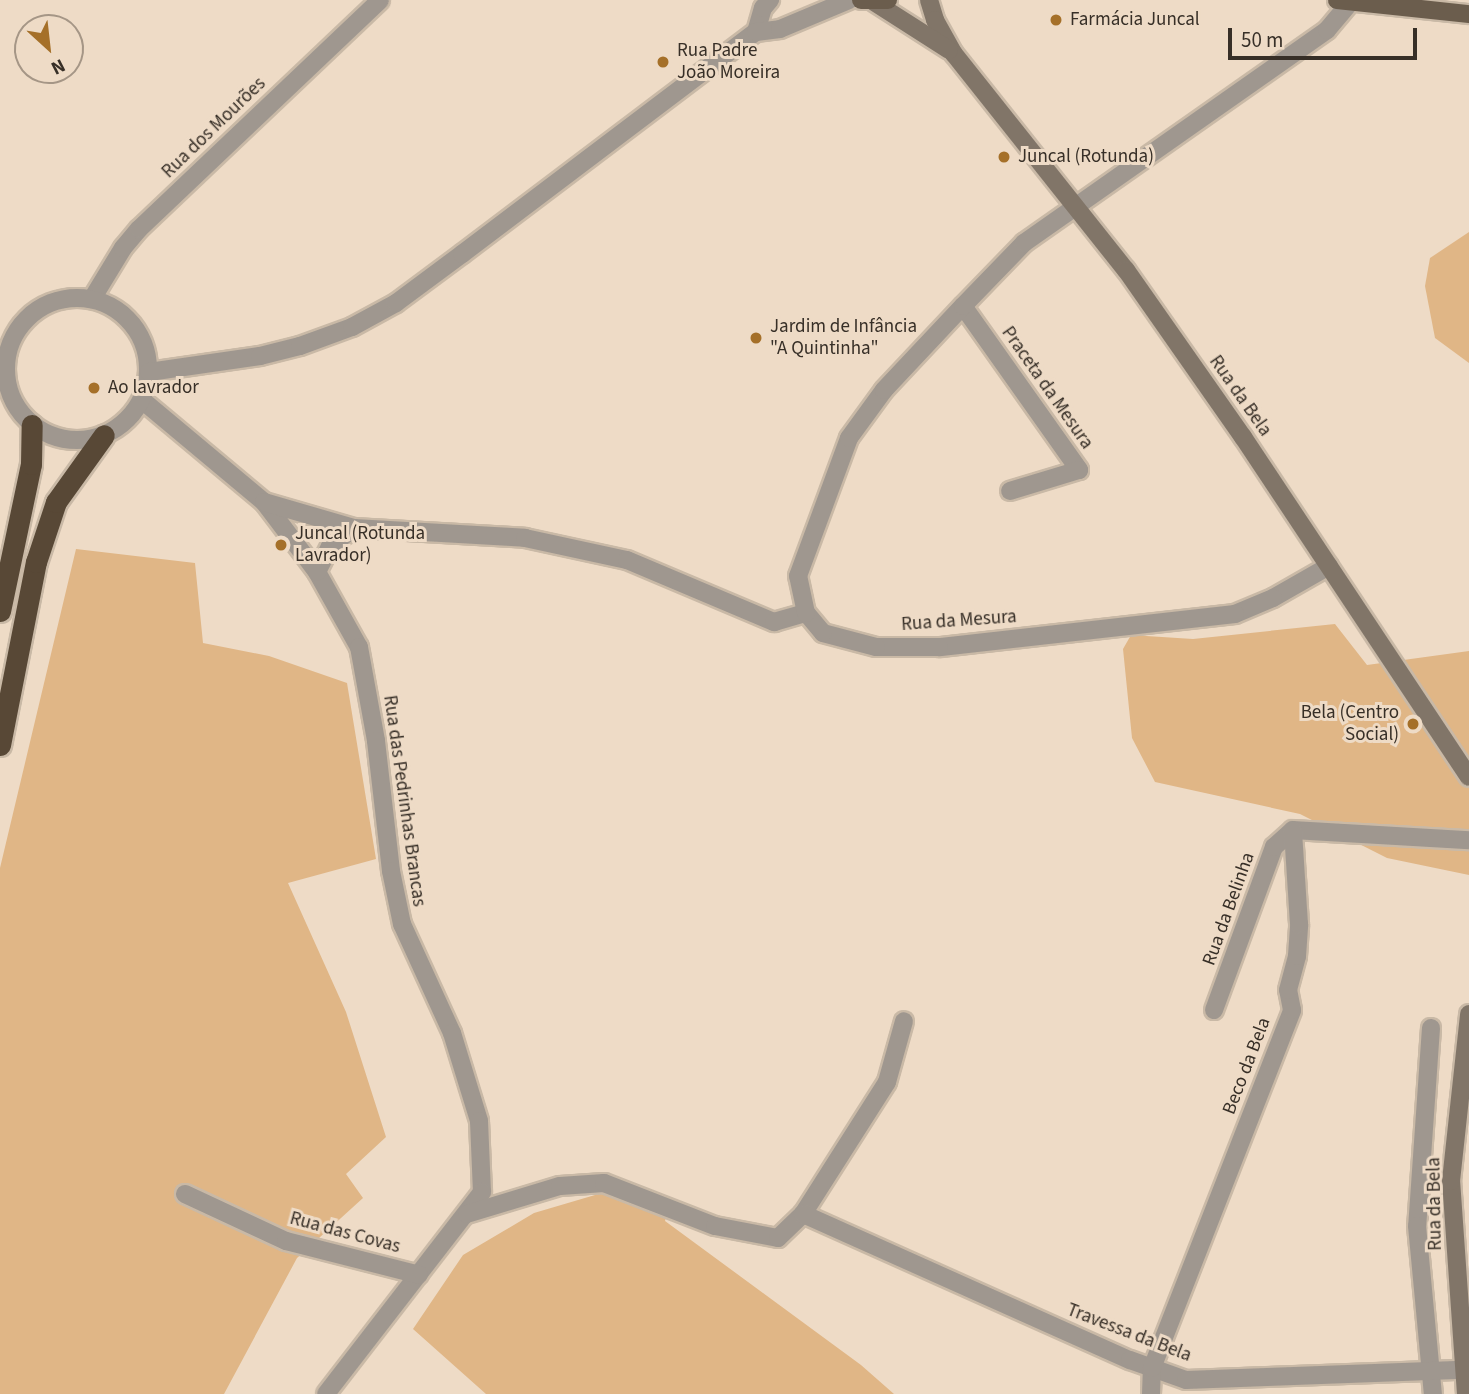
<!DOCTYPE html>
<meta charset="utf-8">
<style>
body{margin:0}
#map{position:relative;width:1469px;height:1394px;overflow:hidden;background:#eedbc6;font-family:"Source Sans 3",sans-serif}
div>[style]{position:absolute}
.green>*{inset:0;background:#e0b686}
.roads{filter:drop-shadow(2px 0 #c9b9a6) drop-shadow(-2px 0 #c9b9a6) drop-shadow(0 2px #c9b9a6) drop-shadow(0 -2px #c9b9a6)}
.minor>*{height:18px;margin:-9px;padding:0 9px;transform-origin:9px;border-radius:9px;background:#9f978f}
.tertiary>*{height:18px;margin:-9px;padding:0 9px;transform-origin:9px;border-radius:9px;background:#9f978f}
.tertiary>.ring{margin:-9px;padding:0;box-sizing:content-box;background:none;border:18px solid #9f978f;border-radius:50%}
.secondary>*{height:18px;margin:-9px;padding:0 9px;transform-origin:9px;border-radius:9px;background:#817568}
.primary>*{height:18px;margin:-9px;padding:0 9px;transform-origin:9px;border-radius:9px;background:#6b5d4d}
.motorway>*{height:21px;margin:-10.5px;padding:0 10.5px;transform-origin:10.5px;border-radius:10.5px;background:#584836}
.dots>*{width:19px;height:19px;translate:-50% -50%;box-sizing:border-box;border:4px solid #eedbc6;border-radius:50%}
span{translate:-50% -50%;white-space:nowrap;text-align:center;line-height:1.15;-webkit-text-stroke:6px #eedbc6;paint-order:stroke}
.poi-label{font-size:19px;color:#372f27}
.left{translate:0 -50%;text-align:left}
.right{translate:-100% -50%;text-align:right}
.street-label{font-size:19px;color:#372f27}
.north{position:absolute;left:14px;top:14px;width:70px;height:70px;box-sizing:border-box;background:#eedbc6;border:2px solid #a59686;border-radius:50%;rotate:153deg;font-size:19px;font-weight:700;line-height:28px;text-align:center;color:#372f27}
.north::after{content:'';display:block;margin:auto;width:24px;height:32px;background:#a57029;clip-path:polygon(50% 0,100% 100%,50% 72%,0 100%)}
.scale{position:absolute;left:1228px;top:28px;width:189px;height:32px;box-sizing:border-box;border:4px solid #372f27;border-top:0;padding-left:9px;font-size:21px;line-height:24px;white-space:nowrap;color:#372f27;-webkit-text-stroke:5px #eedbc6;paint-order:stroke}
</style>
<div id="map">
<div class="green">
<i style="clip-path:polygon(1469px 232px,1469px 363px,1435px 338px,1425px 286px,1430px 258px)"></i>
<i style="clip-path:polygon(76px 549px,195px 563px,203px 643px,269px 656px,347px 683px,376px 859px,288px 883px,346px 1012px,386px 1137px,346px 1174px,363px 1198px,297px 1258px,224px 1394px,0 1394px,0 868px)"></i>
<i style="clip-path:polygon(1335px 624px,1367px 665px,1469px 651px,1469px 875px,1387px 858px,1300px 814px,1155px 782px,1132px 738px,1123px 649px,1131px 635px,1193px 639px)"></i>
<i style="clip-path:polygon(612px 1190px,666px 1217px,665px 1221px,861px 1365px,894px 1394px,486px 1394px,413px 1329px,463px 1255px,534px 1213px)"></i>
</div>
<div class="roads">
<div class="minor">
<i style="left:92px;top:299px;width:60px;rotate:-58.7deg"></i>
<i style="left:123px;top:248px;width:25px;rotate:-50deg"></i>
<i style="left:139px;top:229px;width:332px;rotate:-43.5deg"></i>
<i style="left:963px;top:306px;width:201px;rotate:54.7deg"></i>
<i style="left:1079px;top:470px;width:72px;rotate:163.1deg"></i>
<i style="left:142px;top:400px;width:159px;rotate:39.9deg"></i>
<i style="left:264px;top:502px;width:88px;rotate:52.9deg"></i>
<i style="left:317px;top:572px;width:86px;rotate:60.8deg"></i>
<i style="left:359px;top:647px;width:96px;rotate:79.7deg"></i>
<i style="left:376px;top:741px;width:131px;rotate:83.4deg"></i>
<i style="left:391px;top:871px;width:54px;rotate:78.3deg"></i>
<i style="left:402px;top:924px;width:120px;rotate:65.4deg"></i>
<i style="left:452px;top:1033px;width:92px;rotate:72.9deg"></i>
<i style="left:479px;top:1121px;width:71px;rotate:87.6deg"></i>
<i style="left:482px;top:1192px;width:255px;rotate:127.7deg"></i>
<i style="left:264px;top:502px;width:94px;rotate:16.1deg"></i>
<i style="left:354px;top:528px;width:171px;rotate:3.3deg"></i>
<i style="left:525px;top:538px;width:104px;rotate:12.2deg"></i>
<i style="left:627px;top:560px;width:160px;rotate:22.9deg"></i>
<i style="left:774px;top:622px;width:33px;rotate:-16deg"></i>
<i style="left:1329px;top:566px;width:64px;rotate:150.3deg"></i>
<i style="left:1273px;top:598px;width:41px;rotate:157.2deg"></i>
<i style="left:1235px;top:614px;width:298px;rotate:173.6deg"></i>
<i style="left:939px;top:647px;width:63px;rotate:180deg"></i>
<i style="left:876px;top:647px;width:55px;rotate:-165.2deg"></i>
<i style="left:823px;top:633px;width:26px;rotate:-130deg"></i>
<i style="left:806px;top:613px;width:38px;rotate:-102deg"></i>
<i style="left:798px;top:576px;width:147px;rotate:-69.7deg"></i>
<i style="left:849px;top:438px;width:59px;rotate:-53.9deg"></i>
<i style="left:884px;top:390px;width:115px;rotate:-46.8deg"></i>
<i style="left:963px;top:306px;width:88px;rotate:-45.9deg"></i>
<i style="left:1024px;top:243px;width:370px;rotate:-35.1deg"></i>
<i style="left:1327px;top:30px;width:39px;rotate:-50deg"></i>
<i style="left:317px;top:572px;width:29px;rotate:-63deg"></i>
<i style="left:330px;top:546px;width:30px;rotate:-37deg"></i>
<i style="left:1293px;top:830px;width:176px;rotate:3.3deg"></i>
<i style="left:1214px;top:1010px;width:174px;rotate:-69.8deg"></i>
<i style="left:1274px;top:847px;width:25px;rotate:-42deg"></i>
<i style="left:1431px;top:1028px;width:198px;rotate:94deg"></i>
<i style="left:1417px;top:1226px;width:169px;rotate:84.6deg"></i>
<i style="left:185px;top:1194px;width:111px;rotate:25deg"></i>
<i style="left:286px;top:1241px;width:137px;rotate:14.3deg"></i>
<i style="left:467px;top:1214px;width:97px;rotate:-16.8deg"></i>
<i style="left:560px;top:1186px;width:44px;rotate:-3.9deg"></i>
<i style="left:604px;top:1183px;width:119px;rotate:21.2deg"></i>
<i style="left:715px;top:1226px;width:64px;rotate:10.8deg"></i>
<i style="left:778px;top:1238px;width:35px;rotate:-44deg"></i>
<i style="left:803px;top:1214px;width:156px;rotate:-57.5deg"></i>
<i style="left:887px;top:1082px;width:63px;rotate:-74.4deg"></i>
<i style="left:803px;top:1214px;width:358px;rotate:24.1deg"></i>
<i style="left:1130px;top:1360px;width:59px;rotate:19.7deg"></i>
<i style="left:1186px;top:1380px;width:277px;rotate:-2.1deg"></i>
<i style="left:1151px;top:1394px;width:26px;rotate:-88deg"></i>
<i style="left:1152px;top:1368px;width:384px;rotate:-68.6deg"></i>
<i style="left:1292px;top:1010px;width:20px;rotate:-101deg"></i>
<i style="left:1288px;top:990px;width:35px;rotate:-75deg"></i>
<i style="left:1297px;top:956px;width:32px;rotate:-86deg"></i>
<i style="left:1299px;top:924px;width:94px;rotate:-93.7deg"></i>
</div>
<div class="tertiary">
<i style="left:756px;top:32px;width:25px;rotate:-74deg"></i>
<i style="left:763px;top:8px;width:11px;rotate:-49deg"></i>
<i class="ring" style="left:6px;top:298px;width:124px;height:124px"></i>
<i style="left:149px;top:372px;width:112px;rotate:-8.2deg"></i>
<i style="left:260px;top:356px;width:41px;rotate:-14deg"></i>
<i style="left:300px;top:346px;width:55px;rotate:-20.1deg"></i>
<i style="left:352px;top:327px;width:50px;rotate:-28.6deg"></i>
<i style="left:396px;top:303px;width:82px;rotate:-36.6deg"></i>
<i style="left:462px;top:254px;width:368px;rotate:-37.1deg"></i>
<i style="left:756px;top:32px;width:24px;rotate:-7deg"></i>
<i style="left:780px;top:29px;width:75px;rotate:-22.8deg"></i>
</div>
<div class="secondary">
<i style="left:929px;top:0;width:21px;rotate:73deg"></i>
<i style="left:935px;top:20px;width:39px;rotate:61deg"></i>
<i style="left:954px;top:54px;width:276px;rotate:51.5deg"></i>
<i style="left:1126px;top:270px;width:204px;rotate:55deg"></i>
<i style="left:1243px;top:437px;width:408px;rotate:56.4deg"></i>
<i style="left:874px;top:2px;width:89px;rotate:32.6deg"></i>
<i style="left:1466px;top:1394px;width:214px;rotate:-94deg"></i>
<i style="left:1451px;top:1181px;width:168px;rotate:-83.8deg"></i>
</div>
<div class="primary">
<i style="left:861px;top:0;width:27px"></i>
<i style="left:1337px;top:0;width:133px;rotate:6.1deg"></i>
</div>
<div class="motorway">
<i style="left:0;top:611px;width:150px;rotate:-78.1deg"></i>
<i style="left:31px;top:464px;width:39px;rotate:-89deg"></i>
<i style="left:0;top:745px;width:187px;rotate:-78.9deg"></i>
<i style="left:36px;top:562px;width:63px;rotate:-71.6deg"></i>
<i style="left:56px;top:502px;width:82px;rotate:-54.4deg"></i>
</div>
</div>
<div class="dots">
<i style="left:1056px;top:20px;background:#a57029"></i>
<i style="left:663px;top:62px;background:#a57029"></i>
<i style="left:1004px;top:157px;background:#a57029"></i>
<i style="left:756px;top:338px;background:#a57029"></i>
<i style="left:94px;top:388px;background:#a57029"></i>
<i style="left:281px;top:545px;background:#a57029"></i>
<i style="left:1413px;top:724px;background:#a57029"></i>
</div>
<div class="poi-label">
<span class="left" style="left:1070px;top:20px">Farmácia Juncal</span>
<span class="left" style="left:677px;top:62px">Rua Padre<br>João Moreira</span>
<span class="left" style="left:1018px;top:157px">Juncal (Rotunda)</span>
<span class="left" style="left:770px;top:338px">Jardim de Infância<br>"A Quintinha"</span>
<span class="left" style="left:108px;top:388px">Ao lavrador</span>
<span class="left" style="left:295px;top:545px">Juncal (Rotunda<br>Lavrador)</span>
<span class="right" style="left:1399px;top:724px">Bela (Centro<br>Social)</span>
</div>
<div class="street-label">
<span style="left:214px;top:128px;rotate:-44deg">Rua dos Mourões</span>
<span style="left:1047px;top:388px;rotate:55deg">Praceta da Mesura</span>
<span style="left:1240px;top:396px;rotate:55deg">Rua da Bela</span>
<span style="left:959px;top:621px;rotate:-4deg">Rua da Mesura</span>
<span style="left:404px;top:801px;rotate:82deg">Rua das Pedrinhas Brancas</span>
<span style="left:1229px;top:909px;rotate:-70deg">Rua da Belinha</span>
<span style="left:1247px;top:1066px;rotate:-69deg">Beco da Bela</span>
<span style="left:1435px;top:1204px;rotate:-91deg">Rua da Bela</span>
<span style="left:345px;top:1233px;rotate:15deg">Rua das Covas</span>
<span style="left:1129px;top:1333px;rotate:21deg">Travessa da Bela</span>
</div>
<div class="north">N</div>
<div class="scale">50 m</div>
</div>
